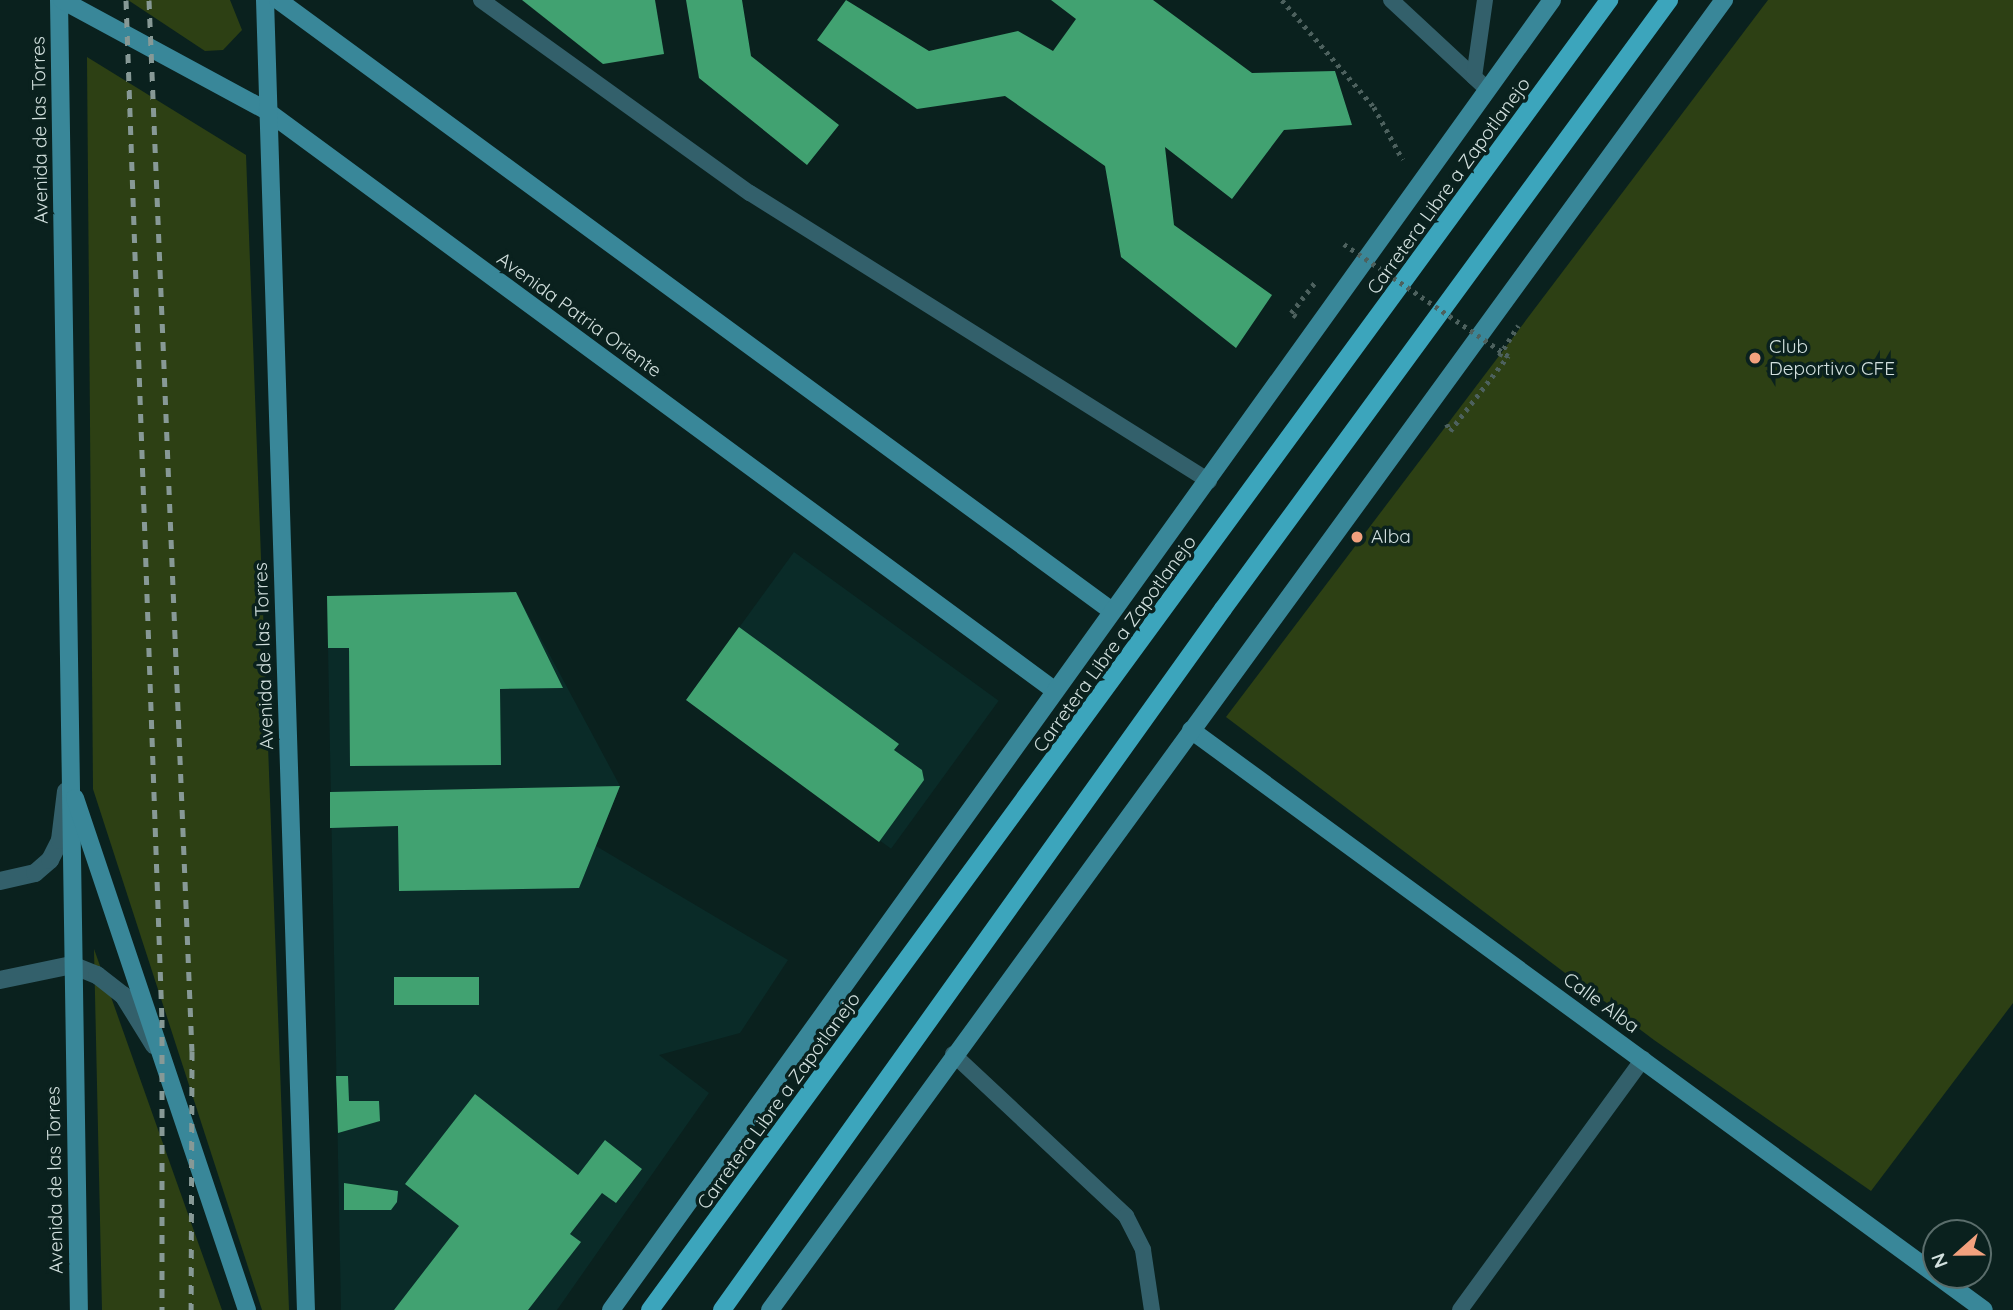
<!DOCTYPE html>
<style>
body{margin:0}
#map{position:relative;width:2013px;height:1310px;overflow:hidden;background:#0a211e;font-family:Quicksand,sans-serif}
div>[style]{position:absolute}
.built>*{inset:0;background:#0a2b28;transform-origin:0 0}
.green>*{inset:0;background:#2d4014}
.building>*{inset:0;background:#41a271;transform-origin:0 0}
.path>*{height:4.5px;margin-top:-2.25px;transform-origin:0;background:repeating-linear-gradient(90deg,#4d615e 0 3.5px,transparent 0 8.5px)}
.lane>*{height:16px;margin:-8px;padding:0 8px;transform-origin:8px;border-radius:8px;background:#33606b}
.street>*{height:18px;margin:-9px;padding:0 9px;transform-origin:9px;border-radius:9px;background:#33606b}
.secondary>*{height:18px;margin:-9px;padding:0 9px;transform-origin:9px;border-radius:9px;background:#398799}
.primary>*{height:18px;margin:-9px;padding:0 9px;transform-origin:9px;border-radius:9px;background:#3ca5bc}
.rail>*{height:5px;margin-top:-2.5px;transform-origin:0;background:repeating-linear-gradient(90deg,#879996 0 9px,transparent 0 18px)}
.path-bridge>*{height:4.5px;margin-top:-2.25px;transform-origin:0;background:repeating-linear-gradient(90deg,#4d615e 0 3.5px,transparent 0 8.5px)}
.dots>*{width:19px;height:19px;translate:-50% -50%;box-sizing:border-box;border:4px solid #0a211e;border-radius:50%}
span{translate:-50% -50%;white-space:nowrap;text-align:center;line-height:1.15;-webkit-text-stroke:7px #0a211e;paint-order:stroke}
.street-label{font-size:19px;color:#d2e0de}
.poi-label{font-size:19px;color:#d2e0de}
.left{translate:0 -50%;text-align:left}
.north{position:absolute;left:1922px;top:1219px;width:70px;height:70px;box-sizing:border-box;background:#0a211e;border:2px solid #5a6d6b;border-radius:50%;rotate:249deg;font-size:19px;font-weight:700;line-height:28px;text-align:center;color:#d2e0de}
.north::after{content:'';display:block;margin:auto;width:24px;height:32px;background:#f2a17e;clip-path:polygon(50% 0,100% 100%,50% 72%,0 100%)}
</style>
<div id="map">
<div class="built">
<i style="left:794px;top:552px;width:253px;height:183px;rotate:36deg"></i>
<i style="clip-path:polygon(516px 592px,620px 786px,596px 846px,788px 960px,740px 1033px,659px 1055px,709px 1093px,557px 1310px,341px 1310px,327px 596px)"></i>
</div>
<div class="green">
<i style="clip-path:polygon(128px 0,230px 0,242px 30px,223px 50px,205px 51px)"></i>
<i style="clip-path:polygon(1768px 0,2013px 0,2013px 1003px,1871px 1191px,1654px 1040px,1226px 717px)"></i>
<i style="clip-path:polygon(87px 57px,246px 155px,289px 1310px,262px 1310px,93px 789px)"></i>
<i style="clip-path:polygon(94px 949px,222px 1310px,102px 1310px)"></i>
</div>
<div class="building">
<i style="clip-path:polygon(522px 0,655px 0,664px 54px,603px 64px)"></i>
<i style="clip-path:polygon(686px 0,742px 0,751px 56px,839px 125px,807px 165px,699px 78px)"></i>
<i style="clip-path:polygon(846px 0,929px 51px,1018px 31px,1053px 51px,1076px 19px,1051px 0,1153px 0,1252px 73px,1335px 71px,1352px 125px,1284px 130px,1232px 199px,1165px 147px,1174px 225px,1272px 295px,1236px 348px,1121px 257px,1105px 166px,1005px 96px,917px 109px,817px 40px)"></i>
<i style="clip-path:polygon(516px 592px,563px 688px,500px 689px,501px 765px,350px 766px,349px 648px,328px 648px,327px 596px)"></i>
<i style="clip-path:polygon(739px 627px,899px 744px,894px 750px,922px 770px,924px 780px,879px 842px,686px 700px)"></i>
<i style="clip-path:polygon(620px 786px,579px 888px,399px 891px,398px 826px,330px 828px,330px 792px)"></i>
<i style="left:479px;top:977px;width:28px;height:85px;rotate:90deg"></i>
<i style="clip-path:polygon(336px 1076px,348px 1076px,349px 1101px,379px 1101px,380px 1121px,338px 1133px)"></i>
<i style="clip-path:polygon(475px 1094px,578px 1175px,605px 1140px,642px 1169px,616px 1203px,602px 1193px,570px 1234px,581px 1242px,528px 1310px,394px 1310px,459px 1226px,405px 1184px)"></i>
<i style="clip-path:polygon(344px 1183px,398px 1191px,397px 1202px,391px 1210px,344px 1210px)"></i>
</div>
<div class="path">
<i style="left:1282px;top:0;width:141px;rotate:49.3deg"></i>
<i style="left:1374px;top:107px;width:60px;rotate:61.3deg"></i>
<i style="left:1296px;top:317px;width:6px;rotate:-141deg"></i>
<i style="left:1291px;top:313px;width:41px;rotate:-52deg"></i>
<i style="left:1499px;top:356px;width:36px;rotate:-58deg"></i>
<i style="left:1447px;top:424px;width:8px;rotate:67deg"></i>
<i style="left:1450px;top:431px;width:95px;rotate:-52.3deg"></i>
</div>
<div class="lane">
<i style="left:481px;top:0;width:331px;rotate:35.7deg"></i>
<i style="left:750px;top:193px;width:542px;rotate:32.11deg"></i>
<i style="left:1391px;top:0;width:131px;rotate:42.8deg"></i>
<i style="left:1474px;top:77px;width:78px;rotate:-81.9deg"></i>
<i style="left:953px;top:1054px;width:237px;rotate:43.1deg"></i>
<i style="left:1126px;top:1216px;width:38px;rotate:63deg"></i>
<i style="left:1143px;top:1250px;width:61px;rotate:81.5deg"></i>
<i style="left:1460px;top:1310px;width:311px;rotate:-53.9deg"></i>
</div>
<div class="street">
<i style="left:0;top:881px;width:36px;rotate:-13deg"></i>
<i style="left:35px;top:873px;width:20px;rotate:-41deg"></i>
<i style="left:50px;top:860px;width:22px;rotate:-63deg"></i>
<i style="left:60px;top:840px;width:49px;rotate:-83deg"></i>
<i style="left:0;top:980px;width:74px;rotate:-11.8deg"></i>
<i style="left:72px;top:965px;width:27px;rotate:22deg"></i>
<i style="left:97px;top:975px;width:33px;rotate:38deg"></i>
<i style="left:123px;top:995px;width:59px;rotate:58.2deg"></i>
</div>
<div class="secondary">
<i style="left:59px;top:0;width:1310px;rotate:89.13deg"></i>
<i style="left:62px;top:0;width:233px;rotate:28.4deg"></i>
<i style="left:267px;top:111px;width:977px;rotate:36.34deg"></i>
<i style="left:265px;top:0;width:1311px;rotate:88.21deg"></i>
<i style="left:278px;top:0;width:1034px;rotate:36.23deg"></i>
<i style="left:1191px;top:730px;width:982px;rotate:36.18deg"></i>
<i style="left:75px;top:798px;width:540px;rotate:71.43deg"></i>
<i style="left:611px;top:1310px;width:1613px;rotate:-54.31deg"></i>
<i style="left:770px;top:1310px;width:1621px;rotate:-53.94deg"></i>
</div>
<div class="primary">
<i style="left:650px;top:1310px;width:1624px;rotate:-53.79deg"></i>
<i style="left:722px;top:1310px;width:862px;rotate:-54.45deg"></i>
<i style="left:1223px;top:609px;width:755px;rotate:-53.78deg"></i>
</div>
<div class="rail">
<i style="left:126px;top:0;width:1020px;rotate:87.98deg"></i>
<i style="left:162px;top:1019px;width:291px;rotate:90deg"></i>
<i style="left:149px;top:0;width:1052px;rotate:87.66deg"></i>
<i style="left:192px;top:1051px;width:259px;rotate:90.2deg"></i>
</div>
<div class="path-bridge">
<i style="left:1344px;top:244px;width:199px;rotate:34.3deg"></i>
</div>
<div class="dots">
<i style="left:1755px;top:358px;background:#f2a17e"></i>
<i style="left:1357px;top:537px;background:#f2a17e"></i>
</div>
<div class="street-label">
<span style="left:40px;top:130px;rotate:-91deg">Avenida de las Torres</span>
<span style="left:1449px;top:186px;rotate:-54deg">Carretera Libre a Zapotlanejo</span>
<span style="left:579px;top:315px;rotate:36deg">Avenida Patria Oriente</span>
<span style="left:1115px;top:644px;rotate:-54deg">Carretera Libre a Zapotlanejo</span>
<span style="left:264px;top:656px;rotate:-92deg">Avenida de las Torres</span>
<span style="left:1601px;top:1003px;rotate:36deg">Calle Alba</span>
<span style="left:779px;top:1101px;rotate:-54deg">Carretera Libre a Zapotlanejo</span>
<span style="left:55px;top:1180px;rotate:-91deg">Avenida de las Torres</span>
</div>
<div class="poi-label">
<span class="left" style="left:1769px;top:358px">Club<br>Deportivo CFE</span>
<span class="left" style="left:1371px;top:537px">Alba</span>
</div>
<div class="north">N</div>
</div>
